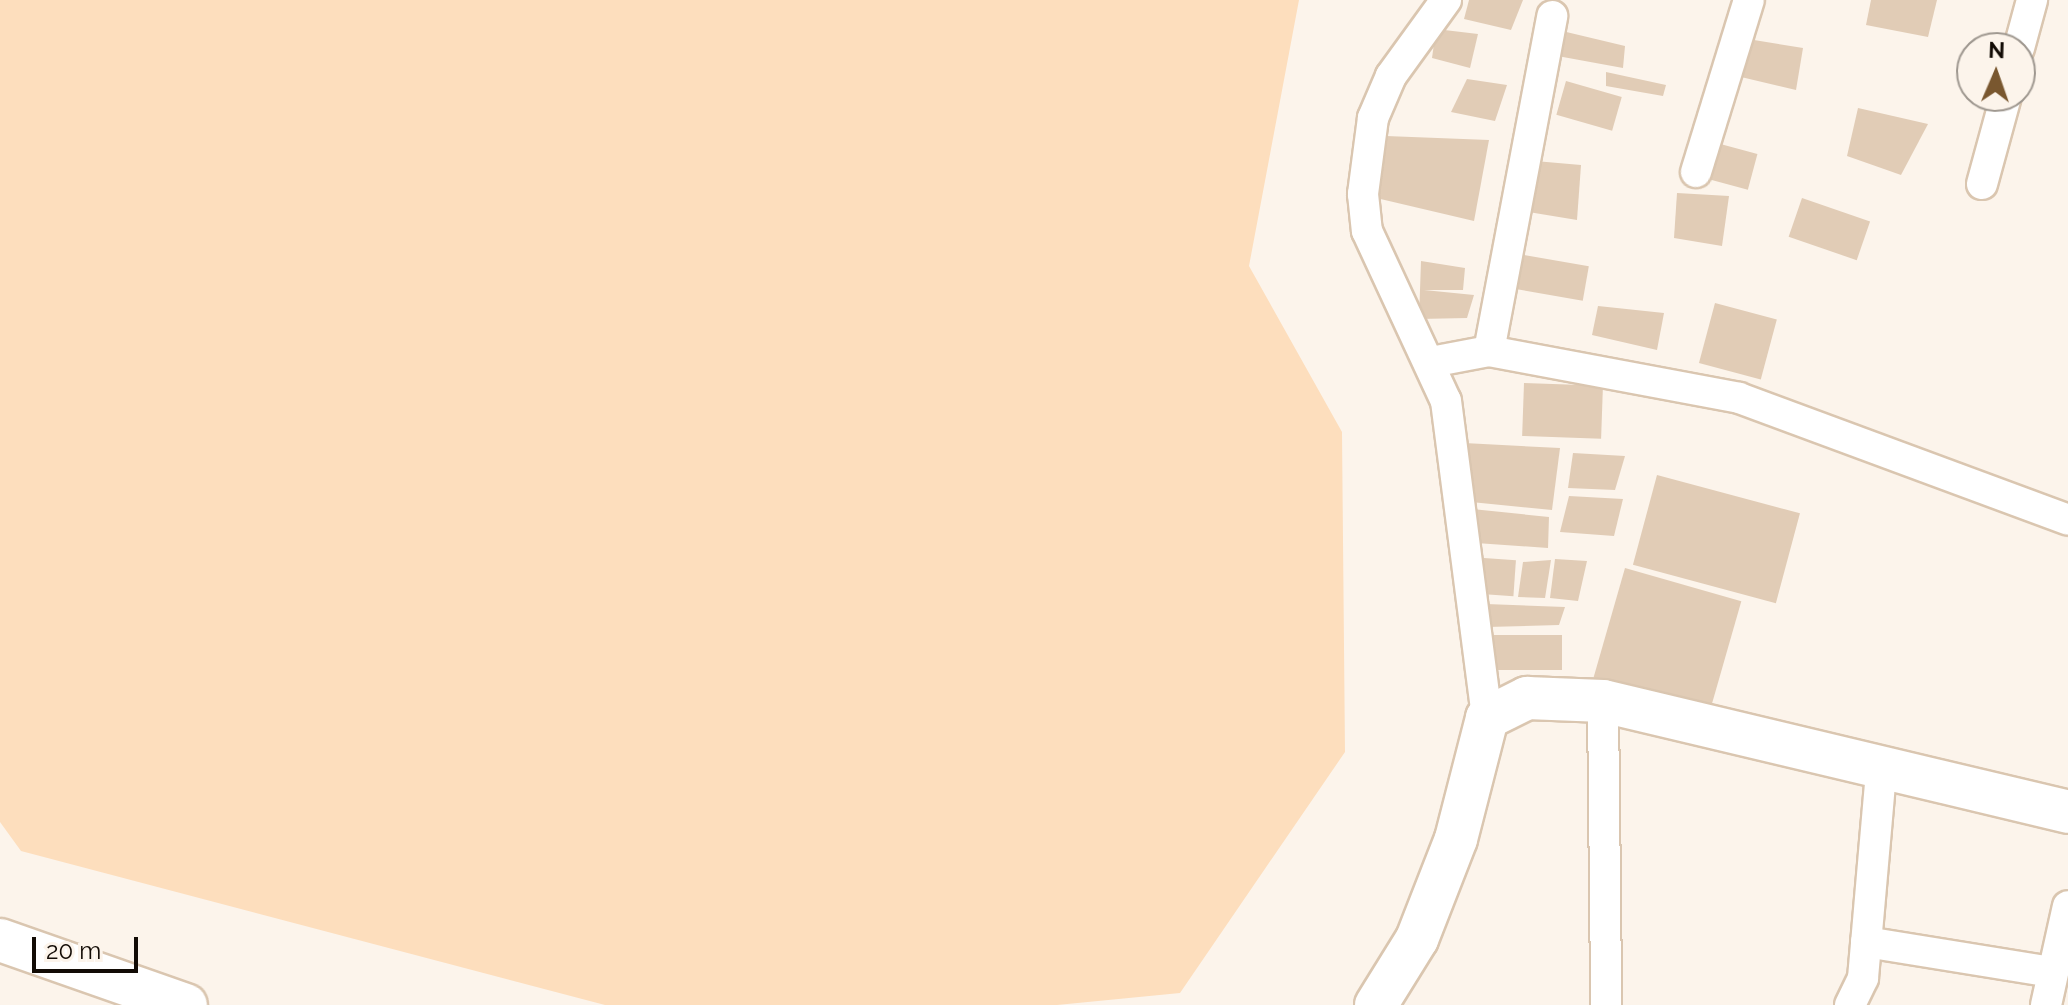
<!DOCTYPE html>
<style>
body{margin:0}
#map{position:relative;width:2068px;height:1005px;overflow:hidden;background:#fcf4eb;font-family:Raleway,sans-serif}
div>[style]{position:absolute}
.green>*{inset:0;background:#fddebd}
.building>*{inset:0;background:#e1ccb6;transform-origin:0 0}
.roads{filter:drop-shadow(2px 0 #dac6b0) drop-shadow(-2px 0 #dac6b0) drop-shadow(0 2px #dac6b0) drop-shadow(0 -2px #dac6b0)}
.street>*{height:30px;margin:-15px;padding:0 15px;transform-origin:15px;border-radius:15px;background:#fff}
.secondary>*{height:42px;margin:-21px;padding:0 21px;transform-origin:21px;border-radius:21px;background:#fff}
span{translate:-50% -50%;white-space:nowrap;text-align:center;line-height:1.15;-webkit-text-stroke:6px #fcf4eb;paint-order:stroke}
.north{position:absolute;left:1956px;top:32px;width:80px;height:80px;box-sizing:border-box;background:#fcf4eb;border:2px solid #9e978f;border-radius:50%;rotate:2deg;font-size:22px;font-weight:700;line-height:32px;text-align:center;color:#120b05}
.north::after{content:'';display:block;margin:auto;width:28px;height:36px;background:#79572f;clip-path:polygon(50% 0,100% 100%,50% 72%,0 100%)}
.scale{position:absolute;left:32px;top:937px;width:106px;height:36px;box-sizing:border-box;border:4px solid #120b05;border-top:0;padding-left:10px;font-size:24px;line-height:28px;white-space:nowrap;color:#120b05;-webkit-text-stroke:6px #fcf4eb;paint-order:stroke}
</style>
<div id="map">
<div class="green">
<i style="clip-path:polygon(0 0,1299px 0,1249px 266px,1342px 432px,1345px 752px,1180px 993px,1057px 1005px,605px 1005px,21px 851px,0 822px)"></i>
</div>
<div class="building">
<i style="clip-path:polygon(1469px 0,1523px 0,1511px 30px,1464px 19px)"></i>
<i style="clip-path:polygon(1871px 0,1937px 0,1928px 37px,1866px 25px)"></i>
<i style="clip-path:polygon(1436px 29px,1478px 34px,1470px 68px,1432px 58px)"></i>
<i style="clip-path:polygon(1558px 30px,1625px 46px,1623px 68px,1552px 55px)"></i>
<i style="clip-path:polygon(1754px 40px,1803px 48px,1796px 90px,1741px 77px)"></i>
<i style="clip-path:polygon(1606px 72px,1666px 85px,1663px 96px,1606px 86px)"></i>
<i style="clip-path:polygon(1467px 79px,1507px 85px,1495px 121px,1451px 112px)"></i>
<i style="left:1566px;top:81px;width:58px;height:35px;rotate:16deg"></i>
<i style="clip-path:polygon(1858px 108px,1928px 124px,1901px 175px,1847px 156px)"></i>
<i style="clip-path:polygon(1386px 136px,1489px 140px,1474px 221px,1372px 197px)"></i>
<i style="left:1713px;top:142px;width:46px;height:37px;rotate:15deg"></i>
<i style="clip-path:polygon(1535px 161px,1581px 165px,1577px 220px,1523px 211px)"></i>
<i style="clip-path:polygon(1677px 193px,1729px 196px,1722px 246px,1674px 238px)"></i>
<i style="left:1802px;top:198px;width:72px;height:41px;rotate:19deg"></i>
<i style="left:1513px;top:253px;width:77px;height:35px;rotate:10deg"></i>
<i style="clip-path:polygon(1421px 261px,1465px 268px,1463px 290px,1424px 290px,1474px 295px,1467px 318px,1419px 319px)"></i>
<i style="left:1715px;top:303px;width:64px;height:62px;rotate:15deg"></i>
<i style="clip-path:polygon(1598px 306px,1664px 313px,1657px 350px,1592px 335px)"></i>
<i style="left:1524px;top:383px;width:79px;height:53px;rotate:2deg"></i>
<i style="clip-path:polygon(1464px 443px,1560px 448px,1552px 510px,1471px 502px)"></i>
<i style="clip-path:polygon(1573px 453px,1625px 456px,1615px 490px,1568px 488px)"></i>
<i style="left:1657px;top:475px;width:148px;height:93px;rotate:15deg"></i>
<i style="clip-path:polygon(1569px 496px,1623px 499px,1614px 536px,1560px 532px)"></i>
<i style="clip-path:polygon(1472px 509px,1549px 517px,1548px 548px,1476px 543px)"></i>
<i style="left:1484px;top:558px;width:32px;height:36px;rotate:4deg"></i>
<i style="clip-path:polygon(1555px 559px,1587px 561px,1578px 601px,1550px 598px)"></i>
<i style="clip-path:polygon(1551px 560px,1545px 598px,1518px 597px,1523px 562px)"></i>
<i style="left:1625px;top:568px;width:121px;height:114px;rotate:16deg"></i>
<i style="clip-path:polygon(1486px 604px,1565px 607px,1559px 625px,1487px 627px)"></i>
<i style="left:1486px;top:635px;width:76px;height:35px"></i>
</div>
<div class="roads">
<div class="street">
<i style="left:1446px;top:0;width:94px;rotate:125.9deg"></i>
<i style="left:1391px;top:76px;width:46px;rotate:113.2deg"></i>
<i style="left:1373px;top:118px;width:77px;rotate:97.5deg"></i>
<i style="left:1363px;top:194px;width:37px;rotate:84deg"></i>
<i style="left:1367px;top:231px;width:187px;rotate:65.1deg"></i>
<i style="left:1446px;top:401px;width:320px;rotate:82.6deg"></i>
<i style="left:2019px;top:48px;width:50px;rotate:-74.8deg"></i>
<i style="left:1696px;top:172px;width:180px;rotate:-72.9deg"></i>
<i style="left:1982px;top:184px;width:91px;rotate:-74.7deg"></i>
<i style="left:1489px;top:351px;width:341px;rotate:-79.3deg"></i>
<i style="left:1431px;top:362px;width:59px;rotate:-10.7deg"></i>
<i style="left:1489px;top:351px;width:254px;rotate:10.6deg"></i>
<i style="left:1739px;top:398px;width:351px;rotate:20.3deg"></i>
<i style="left:1603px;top:701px;width:304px;rotate:89.4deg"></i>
<i style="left:1866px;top:942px;width:188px;rotate:9.2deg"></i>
<i style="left:1850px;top:1005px;width:30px;rotate:-64deg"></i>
<i style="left:1863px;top:978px;width:207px;rotate:-85deg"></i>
<i style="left:2046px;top:1005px;width:101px;rotate:-77.5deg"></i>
</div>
<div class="secondary">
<i style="left:0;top:940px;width:197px;rotate:19.3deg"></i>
<i style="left:1376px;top:1005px;width:78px;rotate:-58.2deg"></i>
<i style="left:1417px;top:939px;width:107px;rotate:-68.7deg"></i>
<i style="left:1456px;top:839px;width:125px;rotate:-75.6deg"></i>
<i style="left:1487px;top:718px;width:45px;rotate:-26.6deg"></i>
<i style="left:1527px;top:698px;width:76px;rotate:2.3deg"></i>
<i style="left:1603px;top:701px;width:478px;rotate:13.4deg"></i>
</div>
</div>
<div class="north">N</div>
<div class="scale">20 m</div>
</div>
